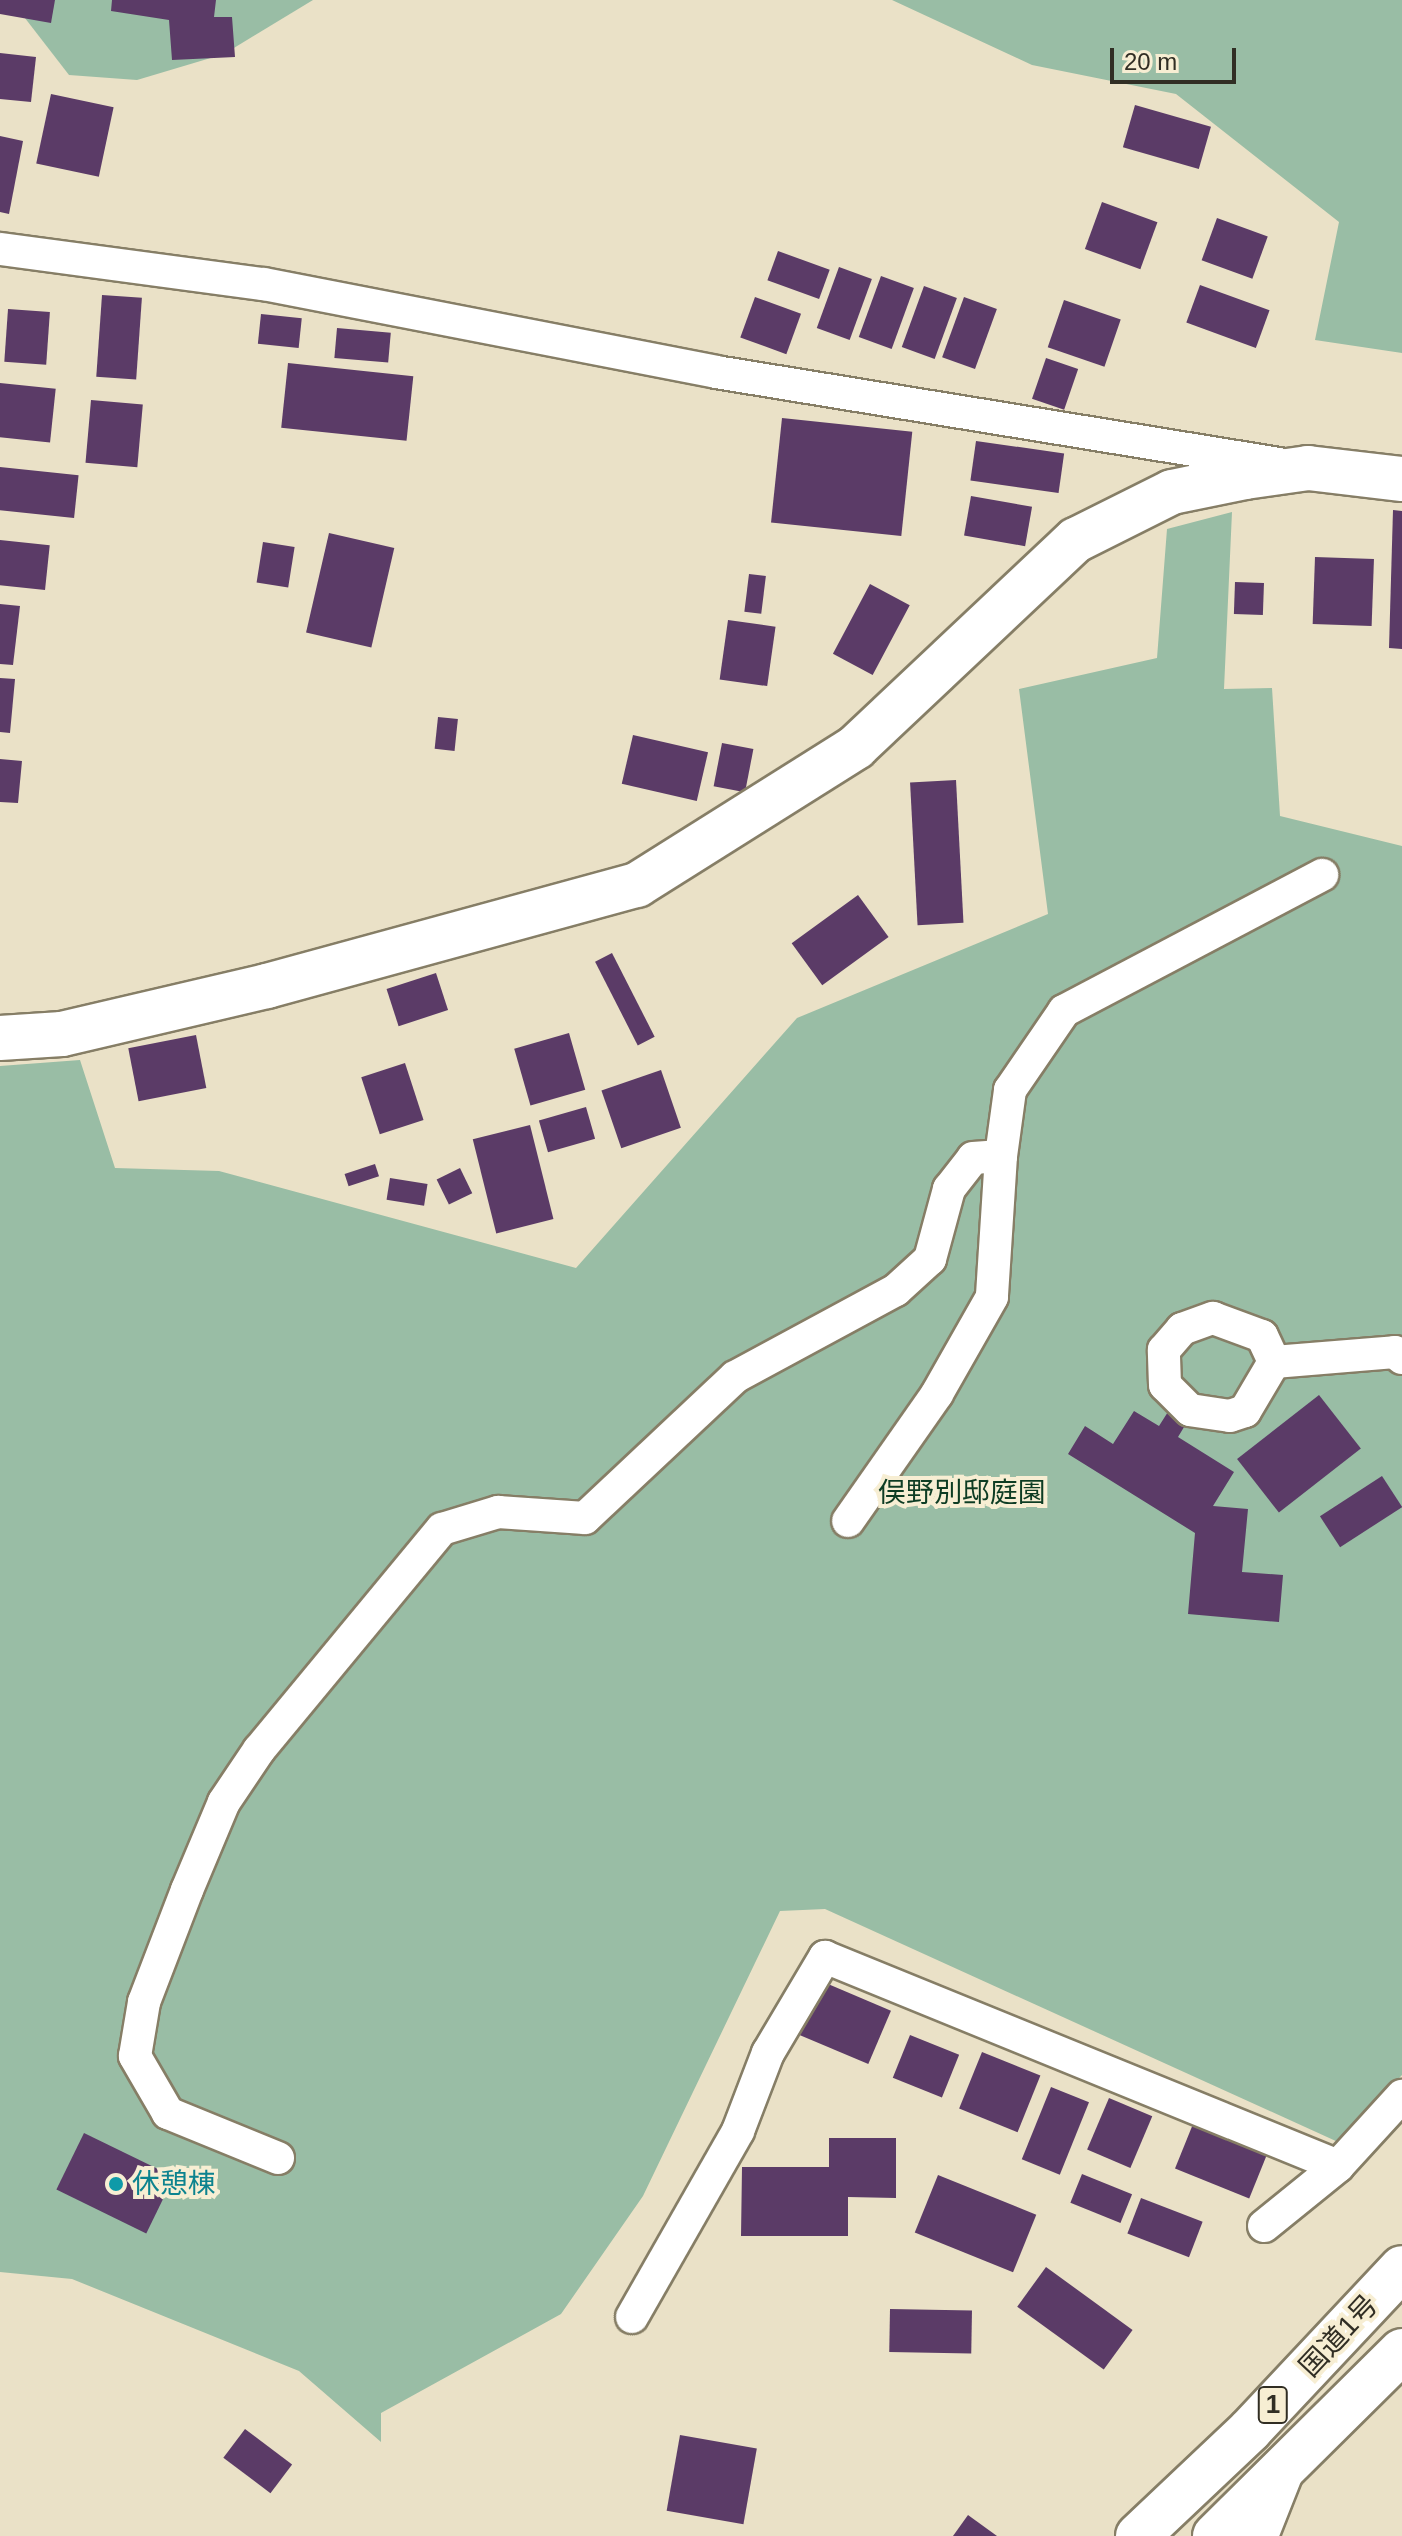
<!DOCTYPE html>
<meta charset="utf-8">
<style>
body{margin:0}
#map{position:relative;width:1402px;height:2536px;overflow:hidden;background:#eae1c7;font-family:Helvetica,"Noto Sans JP",sans-serif}
div>[style]{position:absolute}
.green>*{inset:0;background:#99bda5}
.building>*{inset:0;background:#5b3b67;transform-origin:0 0}
.roads{filter:drop-shadow(2px 0 #867e66) drop-shadow(-2px 0 #867e66) drop-shadow(0 2px #867e66) drop-shadow(0 -2px #867e66)}
.street>*{height:32px;margin:-16px;padding:0 16px;transform-origin:16px;border-radius:16px;background:#fff}
.secondary>*{height:44px;margin:-22px;padding:0 22px;transform-origin:22px;border-radius:22px;background:#fff}
.highway>*{height:44px;margin:-22px;padding:0 22px;transform-origin:22px;border-radius:22px;background:#fff}
.dots>*{width:22px;height:22px;translate:-50% -50%;box-sizing:border-box;border:4px solid #f7eed3;border-radius:50%}
span{translate:-50% -50%;white-space:nowrap;text-align:center;line-height:1.15;-webkit-text-stroke:8px #f7eed3;paint-order:stroke}
.shield-label span{padding:2px 6px;background:#f7eed3;border:2px solid;border-radius:6px;-webkit-text-stroke-width:0}
.shield-label{font-size:26px;color:#312e24;font-weight:700}
.park-label{font-size:28px;color:#0d3c23}
.culture-label{font-size:28px;color:#0d838f}
.left{translate:0 -50%;text-align:left}
.street-label{font-size:28px;color:#312e24}
.scale{position:absolute;left:1110px;top:48px;width:126px;height:36px;box-sizing:border-box;border:4px solid #312e24;border-top:0;padding-left:10px;font-size:24px;line-height:28px;white-space:nowrap;color:#312e24;-webkit-text-stroke:6px #f7eed3;paint-order:stroke}
</style>
<div id="map">
<div class="green">
<i style="clip-path:polygon(11px 0,313px 0,224px 54px,137px 80px,69px 75px)"></i>
<i style="clip-path:polygon(892px 0,1402px 0,1402px 353px,1315px 340px,1339px 222px,1176px 94px,1032px 65px)"></i>
<i style="clip-path:polygon(1232px 512px,1224px 689px,1272px 688px,1280px 816px,1402px 846px,1402px 2075px,1338px 2142px,825px 1909px,780px 1911px,643px 2196px,561px 2314px,381px 2413px,381px 2442px,299px 2371px,72px 2279px,0 2272px,0 1066px,80px 1060px,115px 1168px,219px 1171px,576px 1268px,797px 1018px,1048px 914px,1019px 689px,1157px 658px,1167px 529px)"></i>
</div>
<div class="building">
<i style="clip-path:polygon(0 0,55px 0,51px 23px,0 14px)"></i>
<i style="clip-path:polygon(112px 0,216px 0,214px 17px,232px 17px,235px 57px,172px 60px,169px 20px,111px 11px)"></i>
<i style="clip-path:polygon(0 53px,36px 57px,31px 102px,0 99px)"></i>
<i style="left:51px;top:94px;width:64px;height:71px;rotate:12deg"></i>
<i style="left:1135px;top:105px;width:79px;height:44px;rotate:16deg"></i>
<i style="clip-path:polygon(0 136px,23px 141px,9px 214px,0 212px)"></i>
<i style="left:1102px;top:202px;width:59px;height:50px;rotate:20deg"></i>
<i style="left:1217px;top:218px;width:54px;height:45px;rotate:20deg"></i>
<i style="left:778px;top:251px;width:55px;height:31px;rotate:20deg"></i>
<i style="left:839px;top:267px;width:35px;height:65px;rotate:20deg"></i>
<i style="left:881px;top:276px;width:35px;height:65px;rotate:20deg"></i>
<i style="left:1200px;top:285px;width:74px;height:40px;rotate:20deg"></i>
<i style="left:924px;top:286px;width:35px;height:65px;rotate:20deg"></i>
<i style="left:102px;top:295px;width:40px;height:82px;rotate:4deg"></i>
<i style="left:755px;top:297px;width:49px;height:43px;rotate:20deg"></i>
<i style="left:964px;top:297px;width:35px;height:64px;rotate:20deg"></i>
<i style="left:1064px;top:300px;width:60px;height:50px;rotate:19deg"></i>
<i style="left:8px;top:309px;width:42px;height:53px;rotate:4deg"></i>
<i style="left:261px;top:314px;width:41px;height:30px;rotate:6deg"></i>
<i style="left:337px;top:328px;width:54px;height:30px;rotate:5deg"></i>
<i style="left:1046px;top:358px;width:34px;height:43px;rotate:19deg"></i>
<i style="left:288px;top:363px;width:126px;height:65px;rotate:6deg"></i>
<i style="left:0;top:383px;width:56px;height:54px;rotate:6deg"></i>
<i style="left:91px;top:400px;width:52px;height:63px;rotate:5deg"></i>
<i style="left:782px;top:418px;width:131px;height:105px;rotate:6deg"></i>
<i style="left:976px;top:441px;width:89px;height:40px;rotate:8deg"></i>
<i style="left:0;top:467px;width:79px;height:43px;rotate:6deg"></i>
<i style="left:971px;top:496px;width:62px;height:40px;rotate:10deg"></i>
<i style="clip-path:polygon(1393px 510px,1402px 511px,1402px 649px,1389px 648px)"></i>
<i style="left:329px;top:533px;width:67px;height:102px;rotate:13deg"></i>
<i style="left:0;top:540px;width:50px;height:45px;rotate:6deg"></i>
<i style="left:263px;top:542px;width:32px;height:41px;rotate:9deg"></i>
<i style="left:1315px;top:557px;width:59px;height:67px;rotate:2deg"></i>
<i style="left:749px;top:574px;width:17px;height:38px;rotate:7deg"></i>
<i style="left:1235px;top:582px;width:29px;height:32px;rotate:2deg"></i>
<i style="left:870px;top:584px;width:45px;height:79px;rotate:28deg"></i>
<i style="clip-path:polygon(0 604px,20px 606px,13px 665px,0 664px)"></i>
<i style="left:728px;top:620px;width:48px;height:60px;rotate:8deg"></i>
<i style="clip-path:polygon(0 678px,15px 679px,10px 733px,0 732px)"></i>
<i style="left:438px;top:717px;width:20px;height:32px;rotate:6deg"></i>
<i style="left:633px;top:735px;width:77px;height:50px;rotate:13deg"></i>
<i style="left:722px;top:743px;width:32px;height:44px;rotate:11deg"></i>
<i style="clip-path:polygon(0 759px,22px 761px,18px 803px,0 802px)"></i>
<i style="left:956px;top:780px;width:143px;height:46px;rotate:87deg"></i>
<i style="left:858px;top:895px;width:52px;height:82px;rotate:54deg"></i>
<i style="left:612px;top:953px;width:94px;height:19px;rotate:63deg"></i>
<i style="left:436px;top:973px;width:39px;height:52px;rotate:72deg"></i>
<i style="left:569px;top:1033px;width:59px;height:57px;rotate:74deg"></i>
<i style="left:196px;top:1035px;width:54px;height:69px;rotate:79deg"></i>
<i style="left:405px;top:1063px;width:60px;height:46px;rotate:72deg"></i>
<i style="left:661px;top:1070px;width:61px;height:63px;rotate:71deg"></i>
<i style="left:586px;top:1107px;width:33px;height:49px;rotate:74deg"></i>
<i style="left:530px;top:1125px;width:97px;height:59px;rotate:76deg"></i>
<i style="left:375px;top:1164px;width:13px;height:32px;rotate:72deg"></i>
<i style="left:460px;top:1168px;width:28px;height:26px;rotate:64deg"></i>
<i style="left:390px;top:1178px;width:38px;height:22px;rotate:9deg"></i>
<i style="clip-path:polygon(1180px 1393px,1198px 1404px,1178px 1437px,1234px 1472px,1213px 1506px,1248px 1509px,1242px 1572px,1283px 1575px,1279px 1622px,1188px 1614px,1195px 1533px,1068px 1454px,1085px 1426px,1113px 1444px,1134px 1411px,1159px 1426px)"></i>
<i style="left:1319px;top:1395px;width:68px;height:104px;rotate:52deg"></i>
<i style="left:1382px;top:1476px;width:37px;height:74px;rotate:57deg"></i>
<i style="left:821px;top:1981px;width:76px;height:58px;rotate:23deg"></i>
<i style="left:910px;top:2035px;width:53px;height:46px;rotate:22deg"></i>
<i style="left:982px;top:2052px;width:63px;height:61px;rotate:22deg"></i>
<i style="left:1051px;top:2087px;width:41px;height:78px;rotate:22deg"></i>
<i style="left:1109px;top:2098px;width:47px;height:56px;rotate:23deg"></i>
<i style="left:1193px;top:2124px;width:80px;height:48px;rotate:22deg"></i>
<i style="left:84px;top:2133px;width:100px;height:63px;rotate:26deg"></i>
<i style="clip-path:polygon(829px 2138px,896px 2138px,896px 2198px,848px 2197px,848px 2236px,741px 2236px,742px 2167px,829px 2167px)"></i>
<i style="left:1082px;top:2174px;width:54px;height:31px;rotate:22deg"></i>
<i style="left:938px;top:2175px;width:106px;height:62px;rotate:22deg"></i>
<i style="left:1141px;top:2198px;width:66px;height:38px;rotate:21deg"></i>
<i style="left:1046px;top:2267px;width:107px;height:49px;rotate:36deg"></i>
<i style="left:890px;top:2309px;width:82px;height:43px;rotate:1deg"></i>
<i style="left:245px;top:2429px;width:59px;height:36px;rotate:37deg"></i>
<i style="left:680px;top:2435px;width:78px;height:77px;rotate:10deg"></i>
<i style="clip-path:polygon(968px 2515px,997px 2536px,953px 2536px)"></i>
</div>
<div class="roads">
<div class="street">
<i style="left:0;top:249px;width:266px;rotate:7.6deg"></i>
<i style="left:264px;top:284px;width:460px;rotate:11deg"></i>
<i style="left:716px;top:372px;width:570px;rotate:9.28deg"></i>
<i style="left:1001px;top:1156px;width:67px;rotate:-82.2deg"></i>
<i style="left:1010px;top:1090px;width:96px;rotate:-55.6deg"></i>
<i style="left:1064px;top:1011px;width:292px;rotate:-27.8deg"></i>
<i style="left:1213px;top:1318px;width:52px;rotate:20.2deg"></i>
<i style="left:1262px;top:1336px;width:29px;rotate:65deg"></i>
<i style="left:1274px;top:1362px;width:57px;rotate:120.6deg"></i>
<i style="left:1245px;top:1411px;width:16px;rotate:162deg"></i>
<i style="left:1230px;top:1416px;width:40px;rotate:-171.5deg"></i>
<i style="left:1190px;top:1410px;width:35px;rotate:-135deg"></i>
<i style="left:1165px;top:1385px;width:35px;rotate:-92deg"></i>
<i style="left:1164px;top:1350px;width:28px;rotate:-49deg"></i>
<i style="left:1182px;top:1329px;width:33px;rotate:-20deg"></i>
<i style="left:1274px;top:1362px;width:121px;rotate:-4.7deg"></i>
<i style="left:1395px;top:1352px;width:9px;rotate:41deg"></i>
<i style="left:278px;top:2158px;width:119px;rotate:-157.8deg"></i>
<i style="left:168px;top:2113px;width:66px;rotate:-120.1deg"></i>
<i style="left:135px;top:2056px;width:55px;rotate:-80.5deg"></i>
<i style="left:144px;top:2002px;width:120px;rotate:-69deg"></i>
<i style="left:187px;top:1890px;width:95px;rotate:-67.2deg"></i>
<i style="left:224px;top:1802px;width:63px;rotate:-56.1deg"></i>
<i style="left:259px;top:1750px;width:287px;rotate:-50.4deg"></i>
<i style="left:442px;top:1529px;width:59px;rotate:-16.9deg"></i>
<i style="left:498px;top:1512px;width:87px;rotate:3.9deg"></i>
<i style="left:585px;top:1518px;width:206px;rotate:-43.2deg"></i>
<i style="left:735px;top:1377px;width:183px;rotate:-28.4deg"></i>
<i style="left:896px;top:1290px;width:46px;rotate:-42.4deg"></i>
<i style="left:930px;top:1259px;width:73px;rotate:-74.8deg"></i>
<i style="left:949px;top:1189px;width:39px;rotate:-52deg"></i>
<i style="left:973px;top:1158px;width:28px;rotate:-4deg"></i>
<i style="left:1001px;top:1156px;width:141px;rotate:93.7deg"></i>
<i style="left:992px;top:1297px;width:112px;rotate:119.6deg"></i>
<i style="left:937px;top:1394px;width:155px;rotate:125deg"></i>
<i style="left:1264px;top:2226px;width:95px;rotate:-39deg"></i>
<i style="left:1338px;top:2166px;width:95px;rotate:-47.6deg"></i>
<i style="left:632px;top:2317px;width:214px;rotate:-60.3deg"></i>
<i style="left:738px;top:2131px;width:84px;rotate:-69deg"></i>
<i style="left:768px;top:2053px;width:112px;rotate:-59.3deg"></i>
<i style="left:825px;top:1957px;width:554px;rotate:22.17deg"></i>
<i style="left:1262px;top:2536px;width:68px;rotate:-68.4deg"></i>
</div>
<div class="secondary">
<i style="left:0;top:1038px;width:62px;rotate:-3.7deg"></i>
<i style="left:62px;top:1034px;width:211px;rotate:-13.2deg"></i>
<i style="left:267px;top:986px;width:384px;rotate:-15.3deg"></i>
<i style="left:637px;top:885px;width:259px;rotate:-32.2deg"></i>
<i style="left:856px;top:747px;width:302px;rotate:-43.3deg"></i>
<i style="left:1076px;top:540px;width:107px;rotate:-26.6deg"></i>
<i style="left:1172px;top:492px;width:75px;rotate:-11.6deg"></i>
<i style="left:1245px;top:477px;width:64px;rotate:-8.1deg"></i>
<i style="left:1308px;top:468px;width:95px;rotate:6.7deg"></i>
</div>
<div class="highway">
<i style="left:1138px;top:2536px;width:154px;rotate:-43.4deg"></i>
<i style="left:1250px;top:2430px;width:222px;rotate:-46.8deg"></i>
<i style="left:1215px;top:2536px;width:263px;rotate:-44.7deg"></i>
</div>
</div>
<div class="dots">
<i style="left:116px;top:2184px;background:#0f9aa8"></i>
</div>
<div class="shield-label">
<span style="left:1273px;top:2405px">1</span>
</div>
<div class="park-label">
<span style="left:962px;top:1493px">俣野別邸庭園</span>
</div>
<div class="culture-label">
<span class="left" style="left:132px;top:2184px">休憩棟</span>
</div>
<div class="street-label">
<span style="left:1339px;top:2336px;rotate:-47deg">国道1号</span>
</div>
<div class="scale">20 m</div>
</div>
